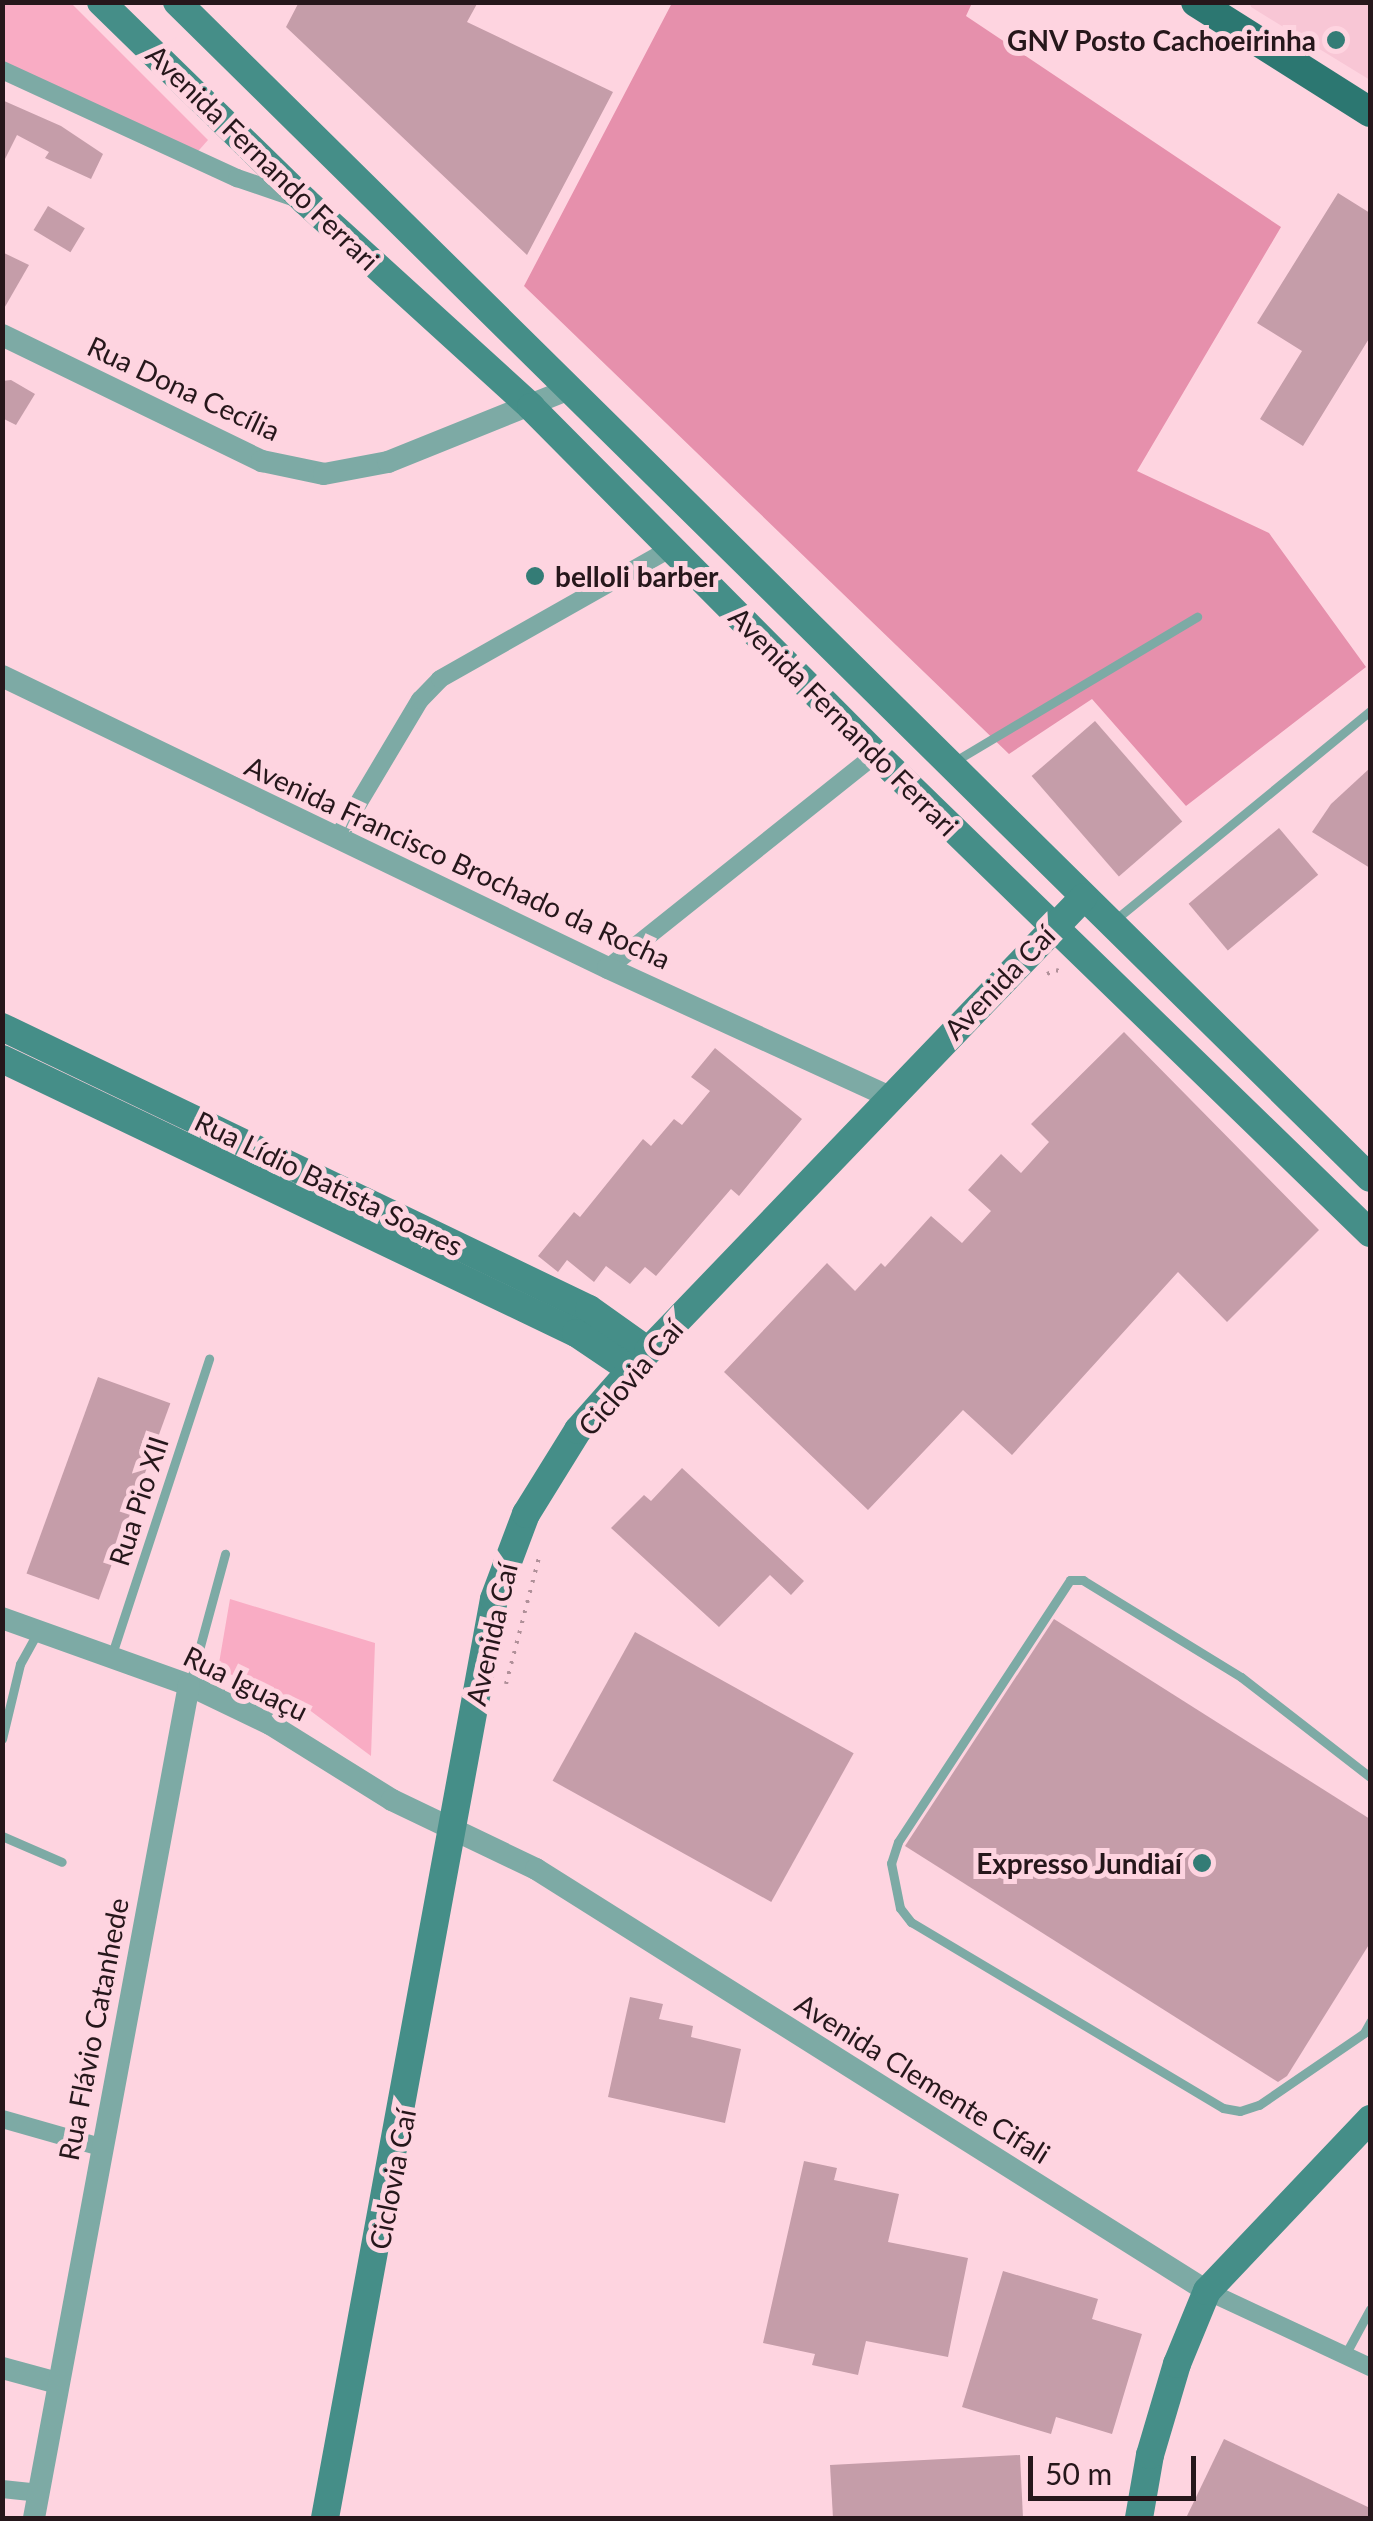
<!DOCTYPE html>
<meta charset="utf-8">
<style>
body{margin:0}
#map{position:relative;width:1373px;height:2521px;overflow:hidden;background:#fed4e0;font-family:Lato,sans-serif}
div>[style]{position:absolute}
.built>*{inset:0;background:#f8c6d5}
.green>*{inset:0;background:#f9acc4}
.forest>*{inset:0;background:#e690ac}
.building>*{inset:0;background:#c59da9;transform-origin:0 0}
.path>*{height:4px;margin-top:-2px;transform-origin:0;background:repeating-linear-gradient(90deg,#b09099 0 2.5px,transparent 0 10.5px)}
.service>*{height:9px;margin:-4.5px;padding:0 4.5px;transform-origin:4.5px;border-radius:4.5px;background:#7daaa5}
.minor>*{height:18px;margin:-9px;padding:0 9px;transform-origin:9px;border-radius:9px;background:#7daaa5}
.tertiary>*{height:22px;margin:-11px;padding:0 11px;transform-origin:11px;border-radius:11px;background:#7daaa5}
.secondary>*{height:28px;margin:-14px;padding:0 14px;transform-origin:14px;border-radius:14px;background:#458e88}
.primary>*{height:30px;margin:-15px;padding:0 15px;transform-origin:15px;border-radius:15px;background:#2c7771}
.dots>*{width:28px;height:28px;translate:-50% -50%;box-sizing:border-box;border:5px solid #fed4e0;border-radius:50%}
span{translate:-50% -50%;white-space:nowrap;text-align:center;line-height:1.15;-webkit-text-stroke:10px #fed4e0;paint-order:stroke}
.poi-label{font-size:28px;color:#26171b;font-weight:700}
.right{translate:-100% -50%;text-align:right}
.left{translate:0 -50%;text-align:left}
.street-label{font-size:28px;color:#26171b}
.frame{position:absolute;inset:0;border:5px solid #26171b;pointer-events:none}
.scale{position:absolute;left:1028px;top:2456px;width:168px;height:45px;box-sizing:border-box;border:5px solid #26171b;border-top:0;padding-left:12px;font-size:30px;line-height:35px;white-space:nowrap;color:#26171b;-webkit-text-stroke:8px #fed4e0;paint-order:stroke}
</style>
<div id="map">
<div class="built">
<i style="clip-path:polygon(1250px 3px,1370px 3px,1370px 80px,1251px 7px)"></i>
</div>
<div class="green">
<i style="clip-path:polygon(2px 3px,71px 3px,208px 140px,192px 158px,3px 65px)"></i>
<i style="clip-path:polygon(230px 1599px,375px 1643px,371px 1756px,304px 1706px,218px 1669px)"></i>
</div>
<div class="forest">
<i style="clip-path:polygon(672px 3px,972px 3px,966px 16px,1281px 227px,1137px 471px,1269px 533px,1366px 667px,1186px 806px,1092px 699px,1009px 754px,524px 286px)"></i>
</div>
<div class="building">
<i style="clip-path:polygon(299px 2px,478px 2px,467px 22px,613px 92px,527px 255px,286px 27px)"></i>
<i style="clip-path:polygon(2px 100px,61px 126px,103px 154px,91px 179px,45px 158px,49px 152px,17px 135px,2px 165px)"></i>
<i style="clip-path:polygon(1338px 193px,1370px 213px,1370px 337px,1303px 446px,1260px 419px,1302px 351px,1257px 323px)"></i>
<i style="left:48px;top:206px;width:43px;height:28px;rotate:31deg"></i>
<i style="clip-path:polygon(2px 252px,29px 265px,2px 312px)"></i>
<i style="clip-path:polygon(11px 380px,35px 394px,16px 425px,2px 418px,2px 381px)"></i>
<i style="left:1095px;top:721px;width:133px;height:84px;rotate:49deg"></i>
<i style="clip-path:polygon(1370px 768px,1370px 868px,1312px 832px,1331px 804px)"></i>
<i style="left:1279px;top:828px;width:61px;height:118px;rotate:50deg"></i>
<i style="clip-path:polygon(1124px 1032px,1319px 1230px,1227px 1322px,1178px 1272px,1012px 1455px,963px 1410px,868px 1510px,724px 1372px,827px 1263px,855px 1291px,881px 1263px,885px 1267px,931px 1216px,962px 1243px,991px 1211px,968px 1190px,1001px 1154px,1021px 1173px,1049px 1142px,1031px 1124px)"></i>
<i style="clip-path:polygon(715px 1048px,802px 1119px,739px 1196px,731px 1189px,656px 1276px,645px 1267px,630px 1284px,606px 1266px,594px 1282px,567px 1260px,558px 1272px,538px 1256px,574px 1212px,580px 1217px,643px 1139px,651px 1146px,674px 1119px,682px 1125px,710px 1091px,691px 1077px)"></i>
<i style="left:98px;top:1377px;width:77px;height:209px;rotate:20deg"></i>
<i style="clip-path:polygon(682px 1468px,804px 1581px,791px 1595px,770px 1575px,719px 1627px,611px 1528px,644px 1495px,651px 1501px)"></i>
<i style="clip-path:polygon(1054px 1619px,1370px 1819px,1370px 1943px,1287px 2076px,1278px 2082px,905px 1846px)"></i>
<i style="left:635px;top:1632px;width:250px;height:170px;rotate:29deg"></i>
<i style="clip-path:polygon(630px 1997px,663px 2004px,659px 2019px,693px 2026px,691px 2037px,741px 2049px,725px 2123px,608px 2097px)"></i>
<i style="clip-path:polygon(804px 2161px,837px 2168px,834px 2180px,899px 2194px,888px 2242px,968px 2258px,948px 2357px,866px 2341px,858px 2375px,812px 2365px,815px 2354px,763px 2343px)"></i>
<i style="clip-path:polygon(1003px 2271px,1098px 2299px,1092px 2319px,1142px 2334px,1112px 2434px,1056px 2417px,1051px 2434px,962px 2407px)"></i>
<i style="clip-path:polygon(1224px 2439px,1370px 2508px,1370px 2518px,1186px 2518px)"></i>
<i style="clip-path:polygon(1020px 2455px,1023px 2518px,833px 2518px,830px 2465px)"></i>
</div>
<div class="path">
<i style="left:1047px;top:974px;width:10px;rotate:-24deg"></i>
<i style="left:1056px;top:970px;width:9px;rotate:18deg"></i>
<i style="left:506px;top:1684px;width:131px;rotate:-75.4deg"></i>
</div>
<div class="service">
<i style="left:955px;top:761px;width:282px;rotate:-30.8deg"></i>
<i style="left:1116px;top:919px;width:328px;rotate:-39.3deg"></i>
<i style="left:112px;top:1654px;width:311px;rotate:-71.8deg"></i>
<i style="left:190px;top:1683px;width:134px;rotate:-74.8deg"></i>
<i style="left:2px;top:1739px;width:77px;rotate:-76.5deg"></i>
<i style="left:20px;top:1664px;width:35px;rotate:-61deg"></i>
<i style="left:1370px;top:1777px;width:163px;rotate:-142.2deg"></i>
<i style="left:1241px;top:1677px;width:185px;rotate:-148.5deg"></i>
<i style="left:1083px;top:1580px;width:13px;rotate:180deg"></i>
<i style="left:1070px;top:1580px;width:313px;rotate:123.3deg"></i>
<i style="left:898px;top:1842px;width:22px;rotate:108deg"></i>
<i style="left:891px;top:1863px;width:46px;rotate:78.7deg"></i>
<i style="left:900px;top:1908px;width:18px;rotate:52deg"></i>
<i style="left:911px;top:1922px;width:363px;rotate:30.8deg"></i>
<i style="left:1223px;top:2108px;width:17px;rotate:10deg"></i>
<i style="left:1240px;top:2111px;width:20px;rotate:-18deg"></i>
<i style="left:1259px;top:2105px;width:127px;rotate:-34.4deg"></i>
<i style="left:1364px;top:2033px;width:13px;rotate:-61deg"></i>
<i style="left:2px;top:1836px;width:65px;rotate:23.4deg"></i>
<i style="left:1345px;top:2355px;width:52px;rotate:-61.5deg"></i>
</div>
<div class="minor">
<i style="left:2px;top:70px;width:259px;rotate:24.7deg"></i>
<i style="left:237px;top:178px;width:61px;rotate:19deg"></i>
<i style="left:337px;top:839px;width:162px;rotate:-59.2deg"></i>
<i style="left:420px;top:700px;width:29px;rotate:-46deg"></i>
<i style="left:440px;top:679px;width:264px;rotate:-29.5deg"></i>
<i style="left:608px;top:968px;width:343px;rotate:-38.6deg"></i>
<i style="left:2px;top:2119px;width:102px;rotate:15.9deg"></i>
<i style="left:1207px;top:2291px;width:180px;rotate:25deg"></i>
<i style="left:2px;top:2489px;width:36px;rotate:6deg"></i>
</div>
<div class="tertiary">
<i style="left:2px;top:335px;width:289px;rotate:25.9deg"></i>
<i style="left:262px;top:461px;width:63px;rotate:11.8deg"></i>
<i style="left:324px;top:474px;width:65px;rotate:-10.6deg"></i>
<i style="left:388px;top:462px;width:196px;rotate:-21.9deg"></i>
<i style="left:2px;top:676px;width:673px;rotate:25.73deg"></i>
<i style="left:608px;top:968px;width:310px;rotate:24.6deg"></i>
<i style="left:2px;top:1618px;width:199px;rotate:19.7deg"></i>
<i style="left:189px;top:1685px;width:90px;rotate:25.7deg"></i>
<i style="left:270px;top:1724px;width:144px;rotate:31.9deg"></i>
<i style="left:392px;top:1800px;width:160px;rotate:25.6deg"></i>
<i style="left:536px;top:1869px;width:793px;rotate:32.17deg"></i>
<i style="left:2px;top:2368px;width:58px;rotate:15deg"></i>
<i style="left:34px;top:2518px;width:847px;rotate:-79.46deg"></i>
</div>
<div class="secondary">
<i style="left:101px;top:2px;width:285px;rotate:44.3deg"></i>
<i style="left:305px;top:201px;width:306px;rotate:42.3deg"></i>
<i style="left:531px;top:407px;width:489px;rotate:45.2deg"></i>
<i style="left:876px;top:754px;width:688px;rotate:44.12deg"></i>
<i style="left:177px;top:2px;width:1675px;rotate:44.59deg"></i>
<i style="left:2px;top:1027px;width:651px;rotate:25.66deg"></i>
<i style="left:589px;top:1309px;width:72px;rotate:35.4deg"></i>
<i style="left:2px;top:1059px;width:636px;rotate:25.52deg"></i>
<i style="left:576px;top:1333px;width:66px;rotate:33.9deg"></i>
<i style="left:325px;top:2518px;width:934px;rotate:-79.58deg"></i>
<i style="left:494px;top:1599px;width:91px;rotate:-69.4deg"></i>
<i style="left:526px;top:1514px;width:99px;rotate:-58.2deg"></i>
<i style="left:578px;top:1430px;width:106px;rotate:-48.5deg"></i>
<i style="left:648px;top:1351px;width:629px;rotate:-46.16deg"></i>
<i style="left:1139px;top:2518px;width:64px;rotate:-80.1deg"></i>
<i style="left:1150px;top:2455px;width:95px;rotate:-73.5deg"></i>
<i style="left:1177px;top:2364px;width:79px;rotate:-67.7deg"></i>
<i style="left:1207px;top:2291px;width:237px;rotate:-46.5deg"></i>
</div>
<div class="primary">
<i style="left:1196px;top:2px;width:206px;rotate:32.3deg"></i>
</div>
<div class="dots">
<i style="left:1336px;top:40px;background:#347c76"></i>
<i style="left:535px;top:576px;background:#347c76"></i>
<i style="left:1202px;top:1863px;background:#347c76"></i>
</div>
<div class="poi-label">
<span class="right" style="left:1316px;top:40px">GNV Posto Cachoeirinha</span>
<span class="left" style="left:555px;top:576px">belloli barber</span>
<span class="right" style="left:1182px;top:1863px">Expresso Jundiaí</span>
</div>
<div class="street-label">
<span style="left:263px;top:157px;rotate:44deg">Avenida Fernando Ferrari</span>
<span style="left:184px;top:388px;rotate:25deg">Rua Dona Cecília</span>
<span style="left:844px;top:721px;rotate:45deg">Avenida Fernando Ferrari</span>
<span style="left:458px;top:862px;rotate:25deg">Avenida Francisco Brochado da Rocha</span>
<span style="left:999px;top:982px;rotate:-46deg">Avenida Caí</span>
<span style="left:329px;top:1183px;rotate:26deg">Rua Lídio Batista Soares</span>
<span style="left:630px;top:1377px;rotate:-49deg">Ciclovia Caí</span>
<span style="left:138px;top:1501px;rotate:-72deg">Rua Pio XII</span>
<span style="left:491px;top:1634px;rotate:-77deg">Avenida Caí</span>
<span style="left:246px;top:1683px;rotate:26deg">Rua Iguaçu</span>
<span style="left:93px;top:2029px;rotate:-79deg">Rua Flávio Catanhede</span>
<span style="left:923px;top:2078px;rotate:32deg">Avenida Clemente Cifali</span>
<span style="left:392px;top:2179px;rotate:-79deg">Ciclovia Caí</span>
</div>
<div class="frame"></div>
<div class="scale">50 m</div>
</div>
